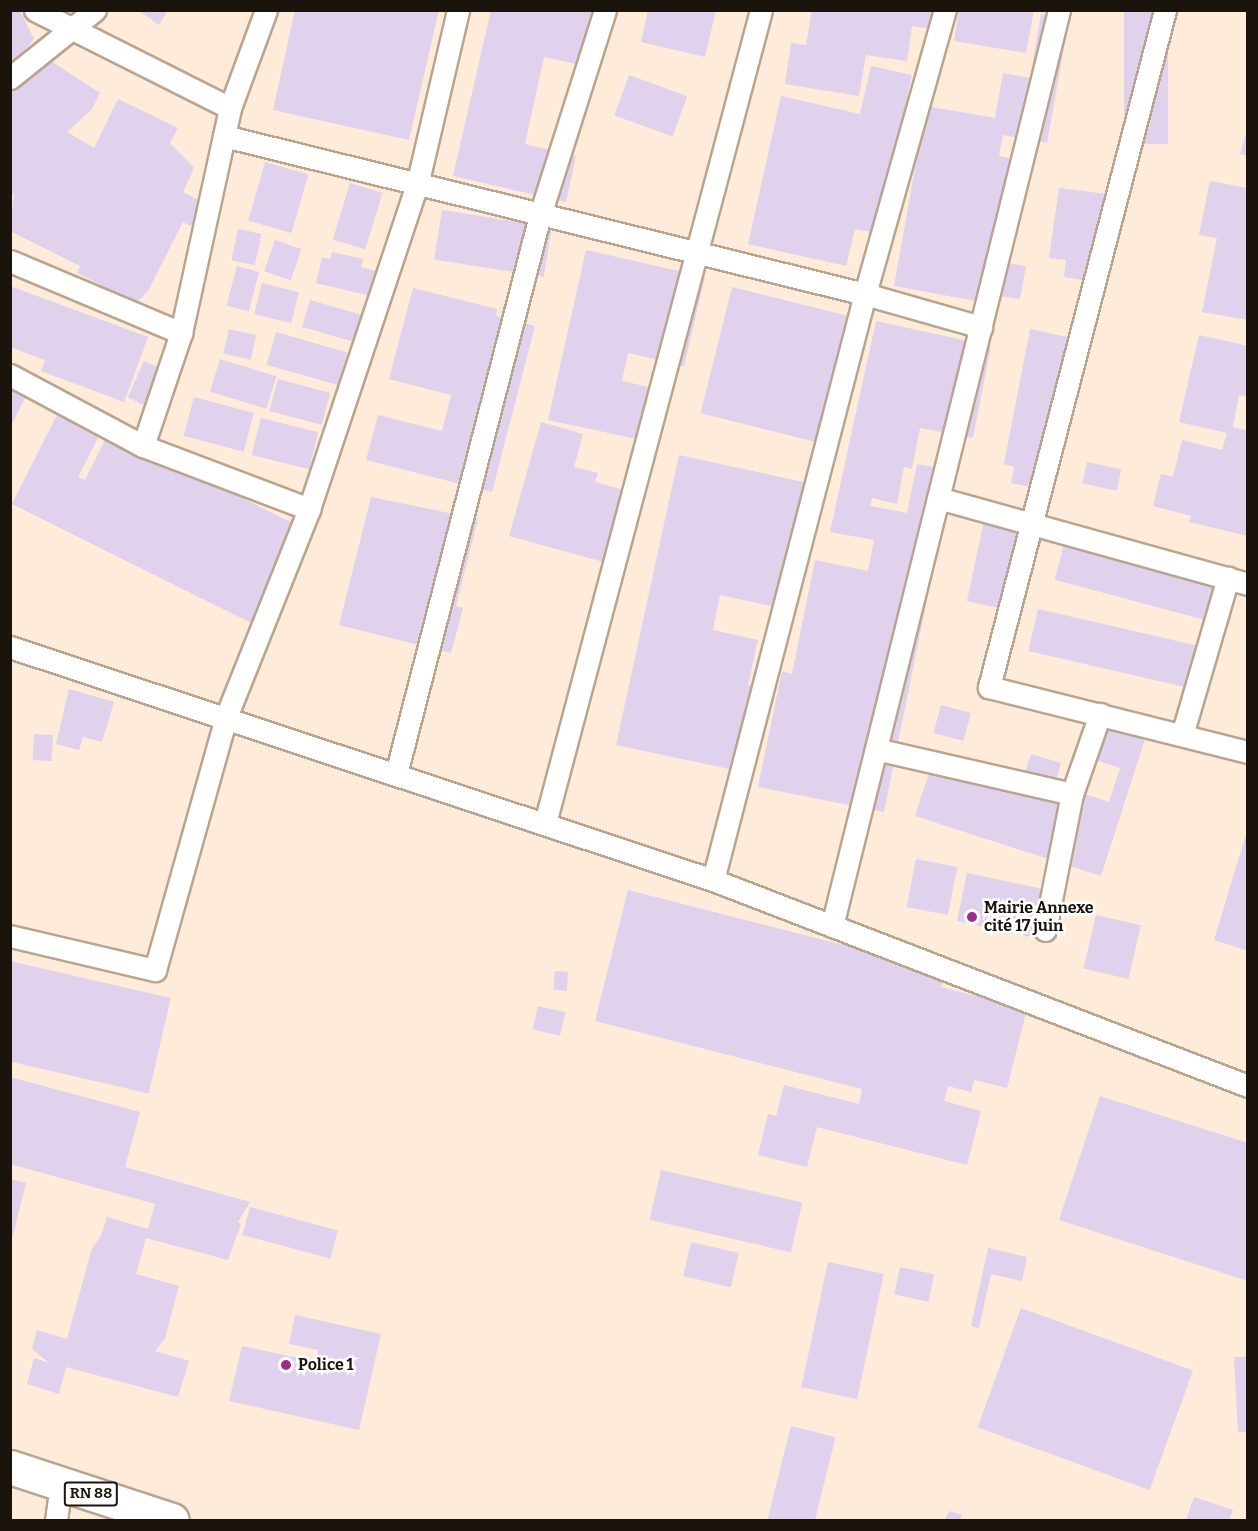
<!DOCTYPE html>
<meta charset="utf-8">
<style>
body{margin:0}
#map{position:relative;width:1258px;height:1531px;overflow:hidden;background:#feebd9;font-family:Bitter,serif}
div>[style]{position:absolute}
.building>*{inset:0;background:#e0d1ec;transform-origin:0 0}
.roads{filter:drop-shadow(2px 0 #baa48e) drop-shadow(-2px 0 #baa48e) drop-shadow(0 2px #baa48e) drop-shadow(0 -2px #baa48e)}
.street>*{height:21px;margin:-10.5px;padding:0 10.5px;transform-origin:10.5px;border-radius:10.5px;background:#fff}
.primary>*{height:33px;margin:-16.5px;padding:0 16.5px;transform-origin:16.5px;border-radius:16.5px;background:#fff}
.dots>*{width:16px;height:16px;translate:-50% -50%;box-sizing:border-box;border:3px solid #fff;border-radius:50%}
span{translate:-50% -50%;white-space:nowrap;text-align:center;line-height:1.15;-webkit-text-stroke:5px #fff;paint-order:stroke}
.shield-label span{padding:2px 4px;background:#fff;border:2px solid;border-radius:4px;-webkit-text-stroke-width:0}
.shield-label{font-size:15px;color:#1b140c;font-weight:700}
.poi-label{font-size:16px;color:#1b140c;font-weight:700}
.left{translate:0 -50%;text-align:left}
.frame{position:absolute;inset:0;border:12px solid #1b140c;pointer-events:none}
</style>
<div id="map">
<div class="building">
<i style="clip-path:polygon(10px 10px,20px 10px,34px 39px,22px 54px,10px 60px)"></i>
<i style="clip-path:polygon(138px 10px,168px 10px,159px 25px)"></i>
<i style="clip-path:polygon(295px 10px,439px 10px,409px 140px,273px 110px)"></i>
<i style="clip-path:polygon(491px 10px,611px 10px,586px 66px,544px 57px,525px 144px,576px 156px,566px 202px,453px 176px)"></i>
<i style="clip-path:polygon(648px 10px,716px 10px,705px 57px,641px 42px)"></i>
<i style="clip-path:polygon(812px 10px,935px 10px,932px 29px,912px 26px,907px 61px,866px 55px,859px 96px,785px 84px,791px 43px,806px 45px)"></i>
<i style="clip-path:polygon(959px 10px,1034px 10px,1026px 53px,954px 41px)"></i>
<i style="left:1124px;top:10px;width:44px;height:134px"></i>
<i style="clip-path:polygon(1041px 14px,1069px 19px,1047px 143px,1003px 135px,999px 156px,1029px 162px,1007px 263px,1026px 266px,1020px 299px,1000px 296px,998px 305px,894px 286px,926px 106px,995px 118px,1003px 73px,1030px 78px)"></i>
<i style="clip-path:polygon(43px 56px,100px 93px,92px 109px,67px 132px,94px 148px,118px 99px,178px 128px,170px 143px,194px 168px,183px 192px,203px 202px,191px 226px,183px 222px,148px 291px,136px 303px,77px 273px,80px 266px,10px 231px,14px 195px,10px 191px,10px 86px)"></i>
<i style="clip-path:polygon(871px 66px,912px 75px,877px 233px,855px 229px,846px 266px,748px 244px,781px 96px,860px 114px)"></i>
<i style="left:629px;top:75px;width:62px;height:43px;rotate:20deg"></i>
<i style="clip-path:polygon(1247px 129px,1248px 129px,1248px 156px,1240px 154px)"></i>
<i style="left:265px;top:162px;width:45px;height:61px;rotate:16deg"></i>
<i style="clip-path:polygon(1210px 181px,1248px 188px,1248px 320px,1202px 312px,1217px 238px,1199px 235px)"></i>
<i style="left:350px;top:183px;width:34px;height:59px;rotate:17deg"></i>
<i style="clip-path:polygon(1059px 188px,1114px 195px,1102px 283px,1064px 277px,1066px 260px,1049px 258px)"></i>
<i style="left:442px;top:210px;width:111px;height:50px;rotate:9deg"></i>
<i style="left:238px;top:229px;width:24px;height:32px;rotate:12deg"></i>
<i style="left:275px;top:240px;width:28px;height:33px;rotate:19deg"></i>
<i style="clip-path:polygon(586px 250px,705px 277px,684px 366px,628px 353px,622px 381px,672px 392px,660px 444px,548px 420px)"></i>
<i style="clip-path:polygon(332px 252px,363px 259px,361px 267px,380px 272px,375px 297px,316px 283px,322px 257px,330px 259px)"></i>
<i style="left:237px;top:266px;width:23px;height:41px;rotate:15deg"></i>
<i style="left:262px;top:283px;width:38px;height:32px;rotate:14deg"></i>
<i style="clip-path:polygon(10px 286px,148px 337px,124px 402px,41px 371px,45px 360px,10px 347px)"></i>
<i style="left:732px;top:287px;width:118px;height:130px;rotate:14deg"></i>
<i style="clip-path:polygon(413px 288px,497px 309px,496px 316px,535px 326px,492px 492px,366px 460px,378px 415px,442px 431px,451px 395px,389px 379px)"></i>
<i style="left:310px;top:300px;width:57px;height:28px;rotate:16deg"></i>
<i style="clip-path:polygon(876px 321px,991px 346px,973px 438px,920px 428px,912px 469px,904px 467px,897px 504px,872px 498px,870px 506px,907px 513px,917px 464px,953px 471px,884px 812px,758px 787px,782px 671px,792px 674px,815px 560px,868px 571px,874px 540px,830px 532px)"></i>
<i style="left:229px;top:329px;width:28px;height:25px;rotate:13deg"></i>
<i style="clip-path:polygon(1030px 329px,1081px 340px,1050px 491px,1011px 483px,1014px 467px,1004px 464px)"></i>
<i style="left:276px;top:332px;width:74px;height:34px;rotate:16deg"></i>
<i style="clip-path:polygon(1199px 335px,1248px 346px,1248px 397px,1239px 395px,1233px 427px,1248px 431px,1248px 536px,1189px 522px,1191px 516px,1153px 506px,1161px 474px,1173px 477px,1182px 440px,1222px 450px,1227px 433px,1179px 422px)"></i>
<i style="left:220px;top:359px;width:59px;height:34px;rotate:17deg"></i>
<i style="left:144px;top:361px;width:22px;height:40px;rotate:24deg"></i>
<i style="left:278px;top:379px;width:54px;height:33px;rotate:15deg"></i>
<i style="clip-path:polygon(10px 381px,29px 390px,10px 428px)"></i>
<i style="left:194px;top:397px;width:62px;height:40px;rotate:15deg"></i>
<i style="clip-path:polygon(62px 405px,104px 426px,78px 477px,85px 480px,105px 440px,131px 453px,135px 445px,303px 528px,265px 630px,12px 504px)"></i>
<i style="left:261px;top:418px;width:59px;height:38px;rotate:14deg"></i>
<i style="clip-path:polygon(541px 422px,583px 434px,574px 467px,598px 473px,595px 482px,638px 494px,618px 566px,509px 536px)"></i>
<i style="clip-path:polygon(679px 455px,808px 483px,781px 608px,720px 595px,713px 630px,758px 640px,748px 685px,759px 688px,734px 770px,616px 745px)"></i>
<i style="left:1087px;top:462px;width:35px;height:22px;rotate:12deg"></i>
<i style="clip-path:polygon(371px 497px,478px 519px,456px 606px,463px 608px,451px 653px,339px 625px)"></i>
<i style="left:984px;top:521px;width:57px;height:82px;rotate:12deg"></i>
<i style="left:1065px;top:541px;width:180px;height:40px;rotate:15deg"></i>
<i style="left:1038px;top:609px;width:185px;height:43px;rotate:13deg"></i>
<i style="clip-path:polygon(69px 689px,114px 702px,102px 742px,83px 737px,79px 750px,56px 744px)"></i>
<i style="left:941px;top:705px;width:31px;height:29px;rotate:15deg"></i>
<i style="clip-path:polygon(1098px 720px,1146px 736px,1101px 876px,915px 816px,934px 757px,1021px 785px,1031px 754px,1061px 763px,1055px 784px,1109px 802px,1120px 768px,1086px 757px)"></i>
<i style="left:34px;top:734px;width:19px;height:26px;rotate:3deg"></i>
<i style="clip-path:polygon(1247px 831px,1248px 832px,1248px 951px,1214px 940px)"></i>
<i style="left:916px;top:859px;width:42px;height:49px;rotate:11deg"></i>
<i style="clip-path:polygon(967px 873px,1057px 892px,1049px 928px,1033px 925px,1030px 937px,957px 921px)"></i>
<i style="clip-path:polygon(628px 890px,945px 971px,941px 987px,1027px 1009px,1007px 1088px,974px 1080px,971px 1092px,948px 1086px,944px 1101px,981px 1111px,967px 1165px,817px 1127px,807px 1167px,758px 1155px,768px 1114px,776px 1116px,784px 1085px,859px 1104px,862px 1089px,595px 1021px)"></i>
<i style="left:1096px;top:915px;width:46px;height:55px;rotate:13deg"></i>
<i style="left:10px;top:961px;width:165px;height:98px;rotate:13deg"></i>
<i style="left:555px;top:971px;width:13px;height:19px;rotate:4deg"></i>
<i style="left:538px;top:1006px;width:28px;height:24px;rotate:13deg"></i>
<i style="clip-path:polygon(10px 1077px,140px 1112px,125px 1167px,250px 1202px,238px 1222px,241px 1224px,228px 1260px,146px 1238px,136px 1274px,179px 1286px,165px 1338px,155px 1351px,189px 1361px,178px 1397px,66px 1367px,59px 1394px,27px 1384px,34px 1358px,49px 1363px,32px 1349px,37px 1330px,67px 1339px,92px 1248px,101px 1236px,107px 1217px,148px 1229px,155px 1204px,10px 1164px)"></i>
<i style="clip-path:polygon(1100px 1096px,1248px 1143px,1248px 1281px,1059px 1220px)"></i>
<i style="left:661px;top:1170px;width:145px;height:51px;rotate:13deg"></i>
<i style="clip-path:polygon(10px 1179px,26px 1183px,11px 1243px,10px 1243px)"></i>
<i style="left:250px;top:1207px;width:91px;height:29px;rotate:15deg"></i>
<i style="left:691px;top:1242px;width:49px;height:35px;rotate:13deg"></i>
<i style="clip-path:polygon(988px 1248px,1027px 1257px,1022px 1281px,991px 1274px,979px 1328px,971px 1326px)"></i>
<i style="left:828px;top:1262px;width:57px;height:128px;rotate:12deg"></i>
<i style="left:900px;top:1267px;width:35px;height:28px;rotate:12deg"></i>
<i style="left:1021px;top:1308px;width:183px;height:127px;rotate:20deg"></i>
<i style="clip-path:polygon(295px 1315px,381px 1334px,359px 1430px,229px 1401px,242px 1346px,316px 1362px,318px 1350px,289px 1344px)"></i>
<i style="clip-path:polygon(1234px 1357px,1248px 1357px,1248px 1432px,1238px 1432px)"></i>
<i style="left:791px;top:1426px;width:46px;height:97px;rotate:14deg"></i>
<i style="clip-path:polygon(1194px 1497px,1233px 1510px,1229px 1520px,1186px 1520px)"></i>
<i style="clip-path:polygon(949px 1511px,962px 1515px,960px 1520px,945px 1520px)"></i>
</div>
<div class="roads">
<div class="street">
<i style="left:35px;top:10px;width:218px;rotate:26.7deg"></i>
<i style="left:1165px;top:10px;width:700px;rotate:104.57deg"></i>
<i style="left:989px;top:687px;width:267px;rotate:14.1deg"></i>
<i style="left:10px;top:78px;width:109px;rotate:-38.7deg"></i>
<i style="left:224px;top:136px;width:660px;rotate:13.85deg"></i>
<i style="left:865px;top:294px;width:121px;rotate:15.9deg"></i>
<i style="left:10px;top:261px;width:186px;rotate:22.8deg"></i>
<i style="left:10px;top:375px;width:151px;rotate:28.1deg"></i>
<i style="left:143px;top:446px;width:178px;rotate:20.8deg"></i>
<i style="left:143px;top:446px;width:119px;rotate:-71.4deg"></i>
<i style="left:181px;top:333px;width:230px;rotate:-77.7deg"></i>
<i style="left:230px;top:108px;width:104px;rotate:-69.8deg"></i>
<i style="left:938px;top:498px;width:322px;rotate:15.5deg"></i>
<i style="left:10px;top:647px;width:741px;rotate:18.34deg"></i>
<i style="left:713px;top:880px;width:573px;rotate:21.06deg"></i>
<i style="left:1182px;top:735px;width:164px;rotate:-73.7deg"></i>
<i style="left:876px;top:749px;width:201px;rotate:12.9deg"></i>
<i style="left:396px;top:774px;width:577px;rotate:-75.55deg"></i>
<i style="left:540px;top:215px;width:215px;rotate:-72.4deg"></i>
<i style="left:545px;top:823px;width:841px;rotate:-75.12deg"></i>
<i style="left:713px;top:880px;width:605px;rotate:-75.46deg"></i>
<i style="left:865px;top:294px;width:295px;rotate:-74.3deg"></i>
<i style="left:832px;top:926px;width:944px;rotate:-76.08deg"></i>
<i style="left:1045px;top:930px;width:139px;rotate:-78.8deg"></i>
<i style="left:1072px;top:794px;width:85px;rotate:-70.7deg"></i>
<i style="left:10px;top:936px;width:149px;rotate:13.2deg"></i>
<i style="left:155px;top:970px;width:263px;rotate:-74.3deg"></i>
<i style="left:226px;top:717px;width:224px;rotate:-68.2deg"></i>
<i style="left:309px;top:509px;width:346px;rotate:-71.6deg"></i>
<i style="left:418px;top:181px;width:176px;rotate:-76.8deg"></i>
<i style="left:56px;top:1520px;width:36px;rotate:-82deg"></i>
</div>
<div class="primary">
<i style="left:10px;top:1467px;width:170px;rotate:18.1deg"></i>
</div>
</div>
<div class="dots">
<i style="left:972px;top:917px;background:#a12c87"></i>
<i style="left:286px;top:1365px;background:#a12c87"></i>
</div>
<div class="shield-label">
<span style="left:91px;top:1494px">RN 88</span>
</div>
<div class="poi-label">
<span class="left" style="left:984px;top:917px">Mairie Annexe<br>cité 17 juin</span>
<span class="left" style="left:298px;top:1365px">Police 1</span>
</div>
<div class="frame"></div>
</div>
